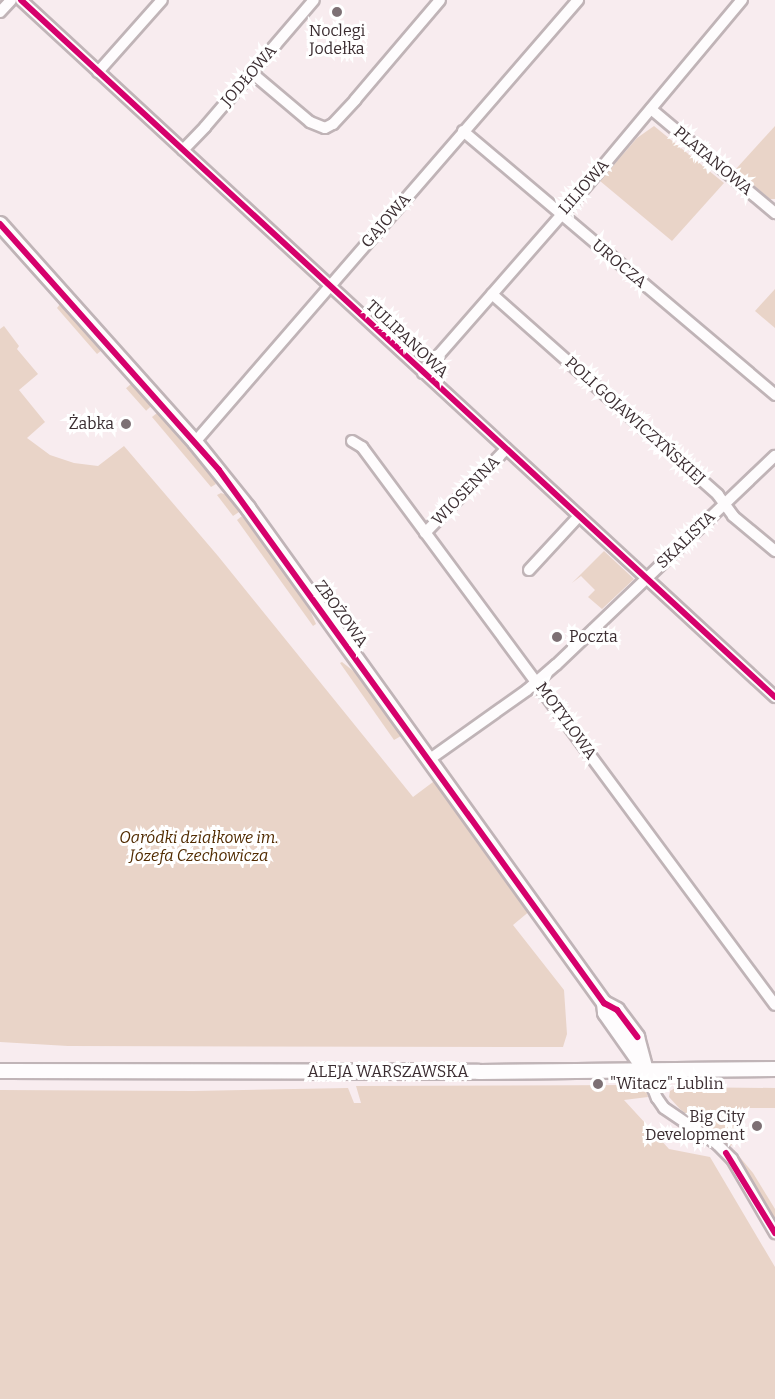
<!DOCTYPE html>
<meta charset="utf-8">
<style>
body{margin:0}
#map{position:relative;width:775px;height:1399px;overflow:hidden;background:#f8ecef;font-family:Bitter,serif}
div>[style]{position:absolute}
.green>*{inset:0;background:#e9d4c8;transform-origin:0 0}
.roads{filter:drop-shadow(2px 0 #c0b4b7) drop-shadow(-2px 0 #c0b4b7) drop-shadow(0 2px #c0b4b7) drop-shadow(0 -2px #c0b4b7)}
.minor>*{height:10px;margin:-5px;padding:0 5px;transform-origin:5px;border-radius:5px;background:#fefcfd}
.tertiary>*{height:14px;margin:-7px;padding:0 7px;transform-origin:7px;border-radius:7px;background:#fefcfd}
.cycleway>*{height:6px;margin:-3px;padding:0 3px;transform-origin:3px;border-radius:3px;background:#d6006c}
.dots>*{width:16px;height:16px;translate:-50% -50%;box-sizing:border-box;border:3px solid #fff;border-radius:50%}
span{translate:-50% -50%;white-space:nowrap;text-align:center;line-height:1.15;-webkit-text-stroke:6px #fff;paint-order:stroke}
.poi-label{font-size:16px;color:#3b2d31}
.right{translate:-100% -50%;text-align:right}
.left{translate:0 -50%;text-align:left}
.street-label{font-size:16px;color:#3b2d31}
.park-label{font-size:16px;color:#512b01;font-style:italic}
</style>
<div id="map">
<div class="green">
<i style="clip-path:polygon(654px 126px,724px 183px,672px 241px,600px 181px,637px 138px)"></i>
<i style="clip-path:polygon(775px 126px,775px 199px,770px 199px,735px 170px)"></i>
<i style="clip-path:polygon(775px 289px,775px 328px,755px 311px)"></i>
<i style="clip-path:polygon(60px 304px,102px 350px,97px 354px,57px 308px)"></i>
<i style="clip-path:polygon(4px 326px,19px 346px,17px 349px,38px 374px,19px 390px,45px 422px,27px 438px,50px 455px,74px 463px,98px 466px,124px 446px,218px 556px,413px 797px,437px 779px,531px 910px,513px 925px,564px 990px,567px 1034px,563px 1047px,68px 1046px,0 1042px,0 329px)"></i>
<i style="left:132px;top:383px;width:30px;height:8px;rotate:48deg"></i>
<i style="clip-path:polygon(157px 413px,205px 466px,216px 484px,211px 487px,152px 417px)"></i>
<i style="clip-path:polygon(221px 493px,227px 495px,239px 512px,233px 516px,217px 495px)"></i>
<i style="clip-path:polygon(242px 516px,308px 606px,316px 624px,313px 626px,237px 520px)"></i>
<i style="clip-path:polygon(604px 551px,634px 579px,602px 609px,588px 597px,595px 590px,581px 576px,572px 583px)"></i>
<i style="clip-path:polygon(342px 662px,357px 674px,401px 736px,394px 740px,340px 663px)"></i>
<i style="clip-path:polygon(634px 1085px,645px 1087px,648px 1097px,624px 1100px,669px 1149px,710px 1157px,775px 1267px,775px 1399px,0 1399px,0 1090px,193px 1091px,348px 1088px,354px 1103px,361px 1103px,356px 1086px)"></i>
<i style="clip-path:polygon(677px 1087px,775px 1088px,775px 1108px,742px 1108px,732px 1114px,746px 1143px,729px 1138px,732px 1145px,729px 1147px,680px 1109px,669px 1097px,670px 1091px)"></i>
<i style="clip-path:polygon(734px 1150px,753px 1173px,775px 1209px,775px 1234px,726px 1153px)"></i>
</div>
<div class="roads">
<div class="minor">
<i style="left:21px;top:0;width:1027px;rotate:42.75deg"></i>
<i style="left:0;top:12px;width:16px;rotate:-47deg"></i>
<i style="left:98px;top:72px;width:96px;rotate:-48.4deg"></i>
<i style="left:252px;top:73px;width:76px;rotate:40.2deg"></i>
<i style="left:310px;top:122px;width:16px;rotate:22deg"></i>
<i style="left:325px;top:128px;width:9px;rotate:-27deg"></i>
<i style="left:333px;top:124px;width:33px;rotate:-47deg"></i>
<i style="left:355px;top:100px;width:131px;rotate:-49.6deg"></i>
<i style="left:651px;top:109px;width:162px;rotate:40deg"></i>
<i style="left:463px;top:131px;width:409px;rotate:40.2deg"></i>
<i style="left:183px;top:150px;width:32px;rotate:-46deg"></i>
<i style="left:205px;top:127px;width:167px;rotate:-49.4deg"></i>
<i style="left:492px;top:294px;width:302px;rotate:41.6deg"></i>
<i style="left:718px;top:495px;width:26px;rotate:54deg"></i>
<i style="left:733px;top:516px;width:55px;rotate:39.8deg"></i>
<i style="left:423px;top:373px;width:226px;rotate:-48.8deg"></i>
<i style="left:572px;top:203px;width:265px;rotate:-50.1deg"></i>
<i style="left:352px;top:441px;width:12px;rotate:31deg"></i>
<i style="left:362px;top:447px;width:694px;rotate:53.49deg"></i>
<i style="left:195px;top:442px;width:585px;rotate:-49.09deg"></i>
<i style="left:425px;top:533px;width:117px;rotate:-46deg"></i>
<i style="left:529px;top:570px;width:72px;rotate:-47.2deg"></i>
<i style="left:430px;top:759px;width:119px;rotate:-35.4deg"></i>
<i style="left:527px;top:690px;width:38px;rotate:-41deg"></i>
<i style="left:556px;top:665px;width:303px;rotate:-43.7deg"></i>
<i style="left:646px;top:1070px;width:30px;rotate:69deg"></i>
<i style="left:657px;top:1098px;width:12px;rotate:55deg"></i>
<i style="left:664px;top:1108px;width:64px;rotate:34.2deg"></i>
<i style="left:717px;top:1144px;width:21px;rotate:45deg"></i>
<i style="left:732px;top:1159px;width:86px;rotate:59.8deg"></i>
</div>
<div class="tertiary">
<i style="left:0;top:224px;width:292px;rotate:48.2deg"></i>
<i style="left:195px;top:442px;width:85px;rotate:51.2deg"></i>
<i style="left:248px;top:508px;width:610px;rotate:54.28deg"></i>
<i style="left:604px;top:1003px;width:15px;rotate:28deg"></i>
<i style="left:617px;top:1010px;width:34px;rotate:53deg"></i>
<i style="left:637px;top:1037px;width:34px;rotate:75deg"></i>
<i style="left:604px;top:1003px;width:10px;rotate:84deg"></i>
<i style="left:605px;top:1013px;width:62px;rotate:54.8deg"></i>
<i style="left:0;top:1071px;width:479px;rotate:0.1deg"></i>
<i style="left:479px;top:1072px;width:296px;rotate:-0.6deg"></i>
</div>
</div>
<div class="cycleway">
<i style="left:21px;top:0;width:1027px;rotate:42.75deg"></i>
<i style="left:0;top:224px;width:329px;rotate:48.3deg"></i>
<i style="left:219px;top:470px;width:658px;rotate:54.16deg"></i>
<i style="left:604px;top:1003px;width:15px;rotate:28deg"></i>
<i style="left:617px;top:1010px;width:34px;rotate:53deg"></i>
<i style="left:726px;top:1153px;width:94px;rotate:58.5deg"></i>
</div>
<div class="dots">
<i style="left:337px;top:12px;background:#7d7074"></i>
<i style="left:126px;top:424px;background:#7d7074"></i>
<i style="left:557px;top:637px;background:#7d7074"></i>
<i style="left:598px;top:1084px;background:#7d7074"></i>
<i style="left:757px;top:1126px;background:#7d7074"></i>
</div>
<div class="poi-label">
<span style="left:337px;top:40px">Noclegi<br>Jodełka</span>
<span class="right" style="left:114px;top:424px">Żabka</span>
<span class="left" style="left:569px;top:637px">Poczta</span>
<span class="left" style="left:610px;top:1084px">"Witacz" Lublin</span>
<span class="right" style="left:745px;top:1126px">Big City<br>Development</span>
</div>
<div class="street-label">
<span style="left:249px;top:76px;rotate:-49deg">JODŁOWA</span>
<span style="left:713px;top:161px;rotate:40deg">PLATANOWA</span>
<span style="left:584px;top:187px;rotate:-49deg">LILIOWA</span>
<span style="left:386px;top:221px;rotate:-49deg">GAJOWA</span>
<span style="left:619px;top:264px;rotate:40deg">UROCZA</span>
<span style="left:407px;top:339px;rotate:43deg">TULIPANOWA</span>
<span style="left:635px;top:421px;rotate:42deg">POLI GOJAWICZYŃSKIEJ</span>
<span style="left:466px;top:491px;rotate:-46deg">WIOSENNA</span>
<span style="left:686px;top:540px;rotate:-44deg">SKALISTA</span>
<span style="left:341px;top:614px;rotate:54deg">ZBOŻOWA</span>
<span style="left:566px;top:721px;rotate:54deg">MOTYLOWA</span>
<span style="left:388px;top:1072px">ALEJA WARSZAWSKA</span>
</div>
<div class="park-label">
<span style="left:199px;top:847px">Ogródki działkowe im.<br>Józefa Czechowicza</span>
</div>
</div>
